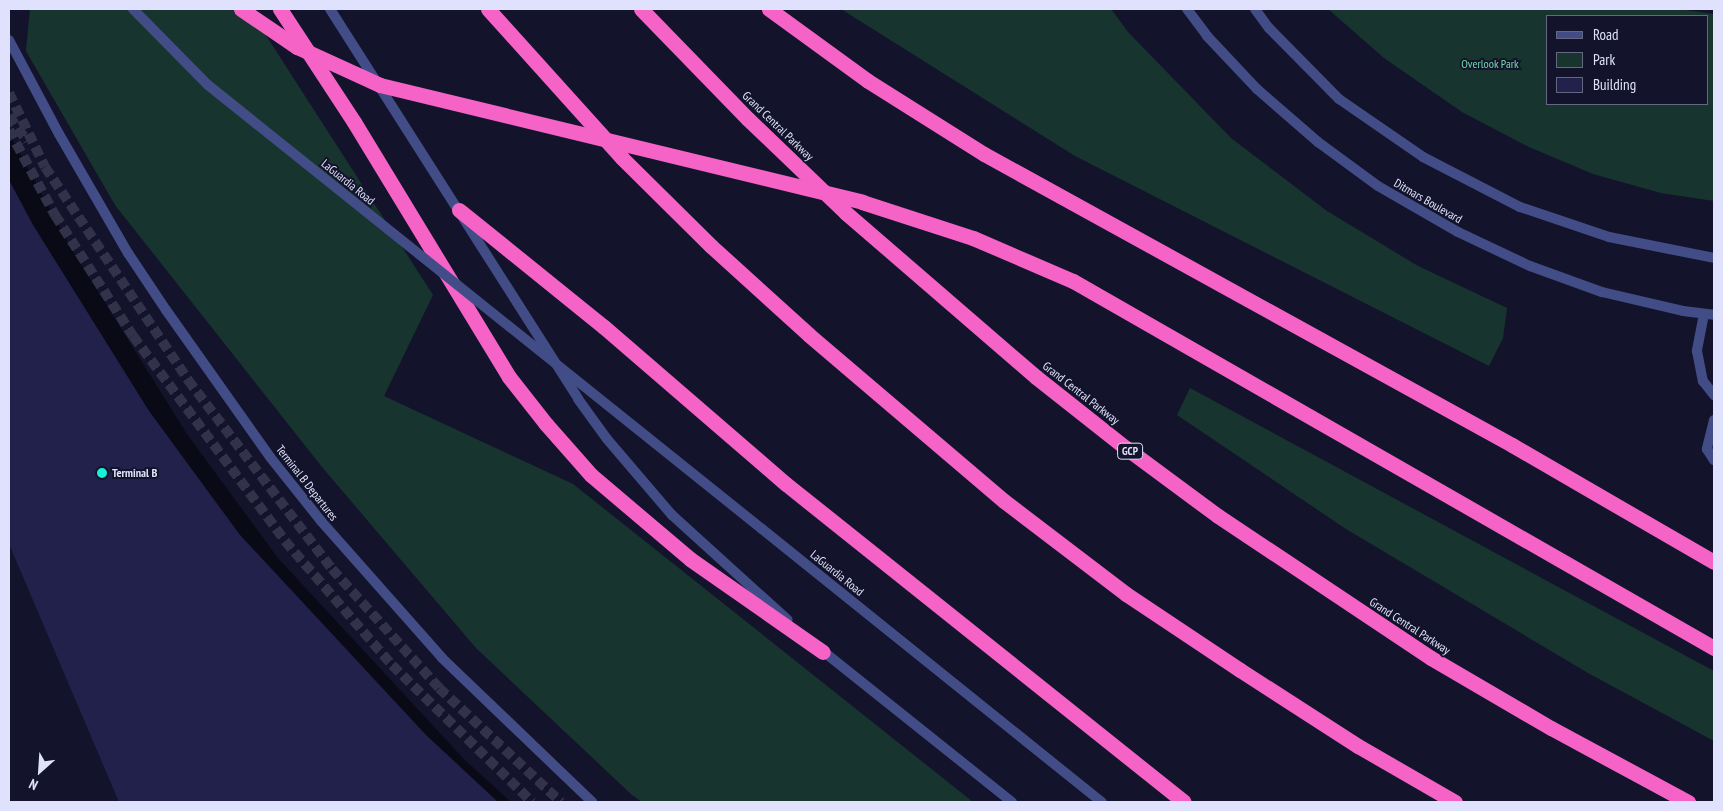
<!DOCTYPE html>
<style>
body{margin:0}
#map{position:relative;width:1723px;height:811px;overflow:hidden;background:#13142b;font-family:"PT Sans Narrow",sans-serif}
div>[style]{position:absolute}
.green>*{inset:0;background:#17352e}
.shadow>*{inset:0;background:#0007}
.building>*{inset:0;background:#21214b}
.minor-tunnel>*{height:10px;margin-top:-5px;transform-origin:0;background:repeating-linear-gradient(90deg,#32334a 0 10px,transparent 0 15px)}
.tertiary-tunnel>*{height:10px;margin-top:-5px;transform-origin:0;background:repeating-linear-gradient(90deg,#32334a 0 10px,transparent 0 15px)}
.service>*{height:10px;margin:-5px;padding:0 5px;transform-origin:5px;border-radius:5px;background:#424d87}
.minor>*{height:10px;margin:-5px;padding:0 5px;transform-origin:5px;border-radius:5px;background:#424d87}
.tertiary>*{height:10px;margin:-5px;padding:0 5px;transform-origin:5px;border-radius:5px;background:#424d87}
.motorway>*{height:15px;margin:-7.5px;padding:0 7.5px;transform-origin:7.5px;border-radius:7.5px;background:#f563c7}
.tertiary-bridge>*{height:10px;margin:-5px;padding:0 5px;transform-origin:5px;border-radius:5px;background:#424d87}
.motorway-bridge>*{height:15px;margin:-7.5px;padding:0 7.5px;transform-origin:7.5px;border-radius:7.5px;background:#f563c7}
.dots>*{width:14px;height:14px;translate:-50% -50%;box-sizing:border-box;border:2px solid #13142b;border-radius:50%}
span{translate:-50% -50%;white-space:nowrap;text-align:center;line-height:1.15;-webkit-text-stroke:4px #13142b;paint-order:stroke}
.shield-label span{padding:1px 4px;background:#13142b;border:1px solid;border-radius:4px;-webkit-text-stroke-width:0}
.shield-label{font-size:11px;color:#e0e2fd;font-weight:700}
.park-label{font-size:12px;color:#6fdaa9}
.street-label{font-size:12px;color:#e0e2fd}
.poi-label{font-size:12px;color:#e0e2fd;font-weight:700}
.left{translate:0 -50%;text-align:left}
.frame{position:absolute;inset:0;border:10px solid #e0e2fd;pointer-events:none}
.legend{position:absolute;left:1546px;top:15px;width:162px;height:90px;box-sizing:border-box;background:#13142b;border:1px solid #65667f;margin:0;padding:6px 9px;list-style:none;font-size:15px;color:#e0e2fd}
.legend li{display:flex;align-items:center;gap:10px;height:25px}
.legend b{width:25px;border:1px solid #65667f}
.north{position:absolute;left:15px;top:746px;width:50px;height:50px;-webkit-text-stroke:4px #13142b;paint-order:stroke;rotate:206deg;font-size:14px;font-weight:700;line-height:20px;text-align:center;color:#e0e2fd}
.north::after{content:'';display:block;margin:auto;width:18px;height:22px;background:#e0e2fd;clip-path:polygon(50% 0,100% 100%,50% 72%,0 100%)}
</style>
<div id="map">
<div class="green">
<i style="clip-path:polygon(30px 9px,249px 9px,433px 295px,384px 396px,573px 484px,973px 802px,642px 802px,632px 795px,476px 648px,322px 467px,115px 205px,26px 51px)"></i>
<i style="clip-path:polygon(841px 9px,1111px 9px,1128px 32px,1231px 138px,1327px 211px,1418px 266px,1507px 308px,1503px 338px,1489px 366px,1075px 156px)"></i>
<i style="clip-path:polygon(evenodd,1328px 9px,1678px 9px,1714px 14px,1714px 201px,1661px 193px,1593px 174px,1529px 147px,1462px 112px,1384px 58px,1328px 9px,1547px 16px,1707px 16px,1707px 104px,1547px 104px,1547px 16px)"></i>
<i style="clip-path:polygon(1190px 388px,1714px 671px,1714px 741px,1588px 673px,1346px 529px,1177px 415px)"></i>
</div>
<div class="shadow">
<i style="clip-path:polygon(9px 133px,71px 248px,187px 434px,278px 558px,464px 759px,511px 802px,122px 802px,9px 536px)"></i>
</div>
<div class="building">
<i style="clip-path:polygon(9px 180px,33px 225px,149px 411px,240px 535px,426px 735px,498px 802px,119px 802px,9px 544px)"></i>
</div>
<div class="minor-tunnel">
<i style="left:9px;top:130px;width:97px;rotate:61.6deg"></i>
<i style="left:55px;top:215px;width:144px;rotate:57.2deg"></i>
<i style="left:133px;top:336px;width:255px;rotate:53.4deg"></i>
<i style="left:285px;top:541px;width:164px;rotate:49.2deg"></i>
<i style="left:392px;top:665px;width:196px;rotate:44.4deg"></i>
<i style="left:45px;top:167px;width:257px;rotate:56.1deg"></i>
<i style="left:188px;top:380px;width:238px;rotate:52.7deg"></i>
<i style="left:332px;top:569px;width:160px;rotate:48deg"></i>
<i style="left:439px;top:688px;width:167px;rotate:43.1deg"></i>
</div>
<div class="tertiary-tunnel">
<i style="left:9px;top:93px;width:82px;rotate:64.1deg"></i>
<i style="left:9px;top:116px;width:31px;rotate:54deg"></i>
</div>
<div class="service">
<i style="left:1704px;top:314px;width:38px;rotate:101deg"></i>
<i style="left:1697px;top:351px;width:31px;rotate:79deg"></i>
<i style="left:1703px;top:381px;width:18px;rotate:52deg"></i>
<i style="left:1714px;top:420px;width:30px;rotate:104deg"></i>
<i style="left:1707px;top:449px;width:13px;rotate:58deg"></i>
</div>
<div class="minor">
<i style="left:59px;top:134px;width:138px;rotate:59.9deg"></i>
<i style="left:128px;top:253px;width:69px;rotate:56.3deg"></i>
<i style="left:166px;top:310px;width:180px;rotate:54.7deg"></i>
<i style="left:270px;top:457px;width:82px;rotate:51.4deg"></i>
<i style="left:321px;top:521px;width:183px;rotate:48.5deg"></i>
<i style="left:442px;top:658px;width:208px;rotate:43.8deg"></i>
</div>
<div class="tertiary">
<i style="left:330px;top:9px;width:462px;rotate:57.5deg"></i>
<i style="left:578px;top:399px;width:49px;rotate:54.1deg"></i>
<i style="left:607px;top:439px;width:100px;rotate:49.5deg"></i>
<i style="left:672px;top:515px;width:156px;rotate:42.2deg"></i>
<i style="left:1187px;top:9px;width:34px;rotate:53deg"></i>
<i style="left:1207px;top:36px;width:73px;rotate:46.7deg"></i>
<i style="left:1257px;top:89px;width:81px;rotate:41deg"></i>
<i style="left:1318px;top:142px;width:74px;rotate:36.3deg"></i>
<i style="left:1378px;top:186px;width:92px;rotate:29.9deg"></i>
<i style="left:1458px;top:232px;width:80px;rotate:25.3deg"></i>
<i style="left:1530px;top:266px;width:77px;rotate:19.9deg"></i>
<i style="left:1602px;top:292px;width:83px;rotate:13.2deg"></i>
<i style="left:1683px;top:311px;width:31px;rotate:7deg"></i>
<i style="left:1255px;top:9px;width:24px;rotate:54deg"></i>
<i style="left:1269px;top:28px;width:100px;rotate:45.4deg"></i>
<i style="left:1339px;top:99px;width:102px;rotate:34.6deg"></i>
<i style="left:1423px;top:157px;width:109px;rotate:27.3deg"></i>
<i style="left:1520px;top:207px;width:94px;rotate:18.6deg"></i>
<i style="left:1609px;top:237px;width:107px;rotate:11.3deg"></i>
<i style="left:9px;top:40px;width:106px;rotate:62deg"></i>
<i style="left:762px;top:529px;width:436px;rotate:38.8deg"></i>
<i style="left:819px;top:648px;width:247px;rotate:38.6deg"></i>
</div>
<div class="motorway">
<i style="left:280px;top:9px;width:135px;rotate:56.8deg"></i>
<i style="left:354px;top:122px;width:298px;rotate:58.7deg"></i>
<i style="left:509px;top:377px;width:60px;rotate:51.8deg"></i>
<i style="left:546px;top:424px;width:68px;rotate:48.6deg"></i>
<i style="left:591px;top:475px;width:130px;rotate:40.3deg"></i>
<i style="left:690px;top:559px;width:162px;rotate:35deg"></i>
<i style="left:488px;top:9px;width:200px;rotate:48deg"></i>
<i style="left:622px;top:158px;width:125px;rotate:44.7deg"></i>
<i style="left:711px;top:246px;width:132px;rotate:42.2deg"></i>
<i style="left:809px;top:335px;width:256px;rotate:40.4deg"></i>
<i style="left:1004px;top:501px;width:153px;rotate:37.3deg"></i>
<i style="left:1126px;top:594px;width:137px;rotate:33.7deg"></i>
<i style="left:1240px;top:670px;width:140px;rotate:32.8deg"></i>
<i style="left:1358px;top:746px;width:112px;rotate:30deg"></i>
<i style="left:641px;top:9px;width:153px;rotate:45.8deg"></i>
<i style="left:748px;top:119px;width:136px;rotate:43.8deg"></i>
<i style="left:846px;top:213px;width:251px;rotate:40.8deg"></i>
<i style="left:1036px;top:377px;width:115px;rotate:38.3deg"></i>
<i style="left:1126px;top:448px;width:114px;rotate:36.5deg"></i>
<i style="left:1218px;top:516px;width:256px;rotate:33.7deg"></i>
<i style="left:1431px;top:658px;width:139px;rotate:30.3deg"></i>
<i style="left:1551px;top:728px;width:156px;rotate:28.4deg"></i>
<i style="left:769px;top:9px;width:122px;rotate:36deg"></i>
<i style="left:868px;top:81px;width:137px;rotate:32.2deg"></i>
<i style="left:984px;top:154px;width:603px;rotate:28.86deg"></i>
<i style="left:1512px;top:445px;width:233px;rotate:30.1deg"></i>
<i style="left:459px;top:210px;width:186px;rotate:38.9deg"></i>
<i style="left:604px;top:327px;width:240px;rotate:40.8deg"></i>
<i style="left:786px;top:484px;width:509px;rotate:38.62deg"></i>
<i style="left:1073px;top:281px;width:739px;rotate:29.79deg"></i>
</div>
<div class="tertiary-bridge">
<i style="left:133px;top:9px;width:107px;rotate:45.4deg"></i>
<i style="left:208px;top:85px;width:710px;rotate:38.71deg"></i>
</div>
<div class="motorway-bridge">
<i style="left:241px;top:9px;width:68px;rotate:34.2deg"></i>
<i style="left:297px;top:47px;width:91px;rotate:24.6deg"></i>
<i style="left:380px;top:85px;width:496px;rotate:13.6deg"></i>
<i style="left:862px;top:202px;width:117px;rotate:18deg"></i>
<i style="left:973px;top:238px;width:109px;rotate:23.3deg"></i>
</div>
<div class="dots">
<i style="left:102px;top:473px;background:#19f0d9"></i>
</div>
<div class="shield-label">
<span style="left:1130px;top:451px">GCP</span>
</div>
<div class="park-label">
<span style="left:1490px;top:64px">Overlook Park</span>
</div>
<div class="street-label">
<span style="left:778px;top:126px;rotate:44deg">Grand Central Parkway</span>
<span style="left:348px;top:182px;rotate:39deg">LaGuardia Road</span>
<span style="left:1428px;top:201px;rotate:30deg">Ditmars Boulevard</span>
<span style="left:1081px;top:393px;rotate:38deg">Grand Central Parkway</span>
<span style="left:307px;top:483px;rotate:52deg">Terminal B Departures</span>
<span style="left:837px;top:573px;rotate:39deg">LaGuardia Road</span>
<span style="left:1410px;top:626px;rotate:33deg">Grand Central Parkway</span>
</div>
<div class="poi-label">
<span class="left" style="left:112px;top:473px">Terminal B</span>
</div>
<div class="frame"></div>
<ul class="legend">
<li><b style="height:6px;background:#424d87"></b>Road</li>
<li><b style="height:14px;background:#17352e"></b>Park</li>
<li><b style="height:14px;background:#21214b"></b>Building</li>
</ul>
<div class="north">N</div>
</div>
